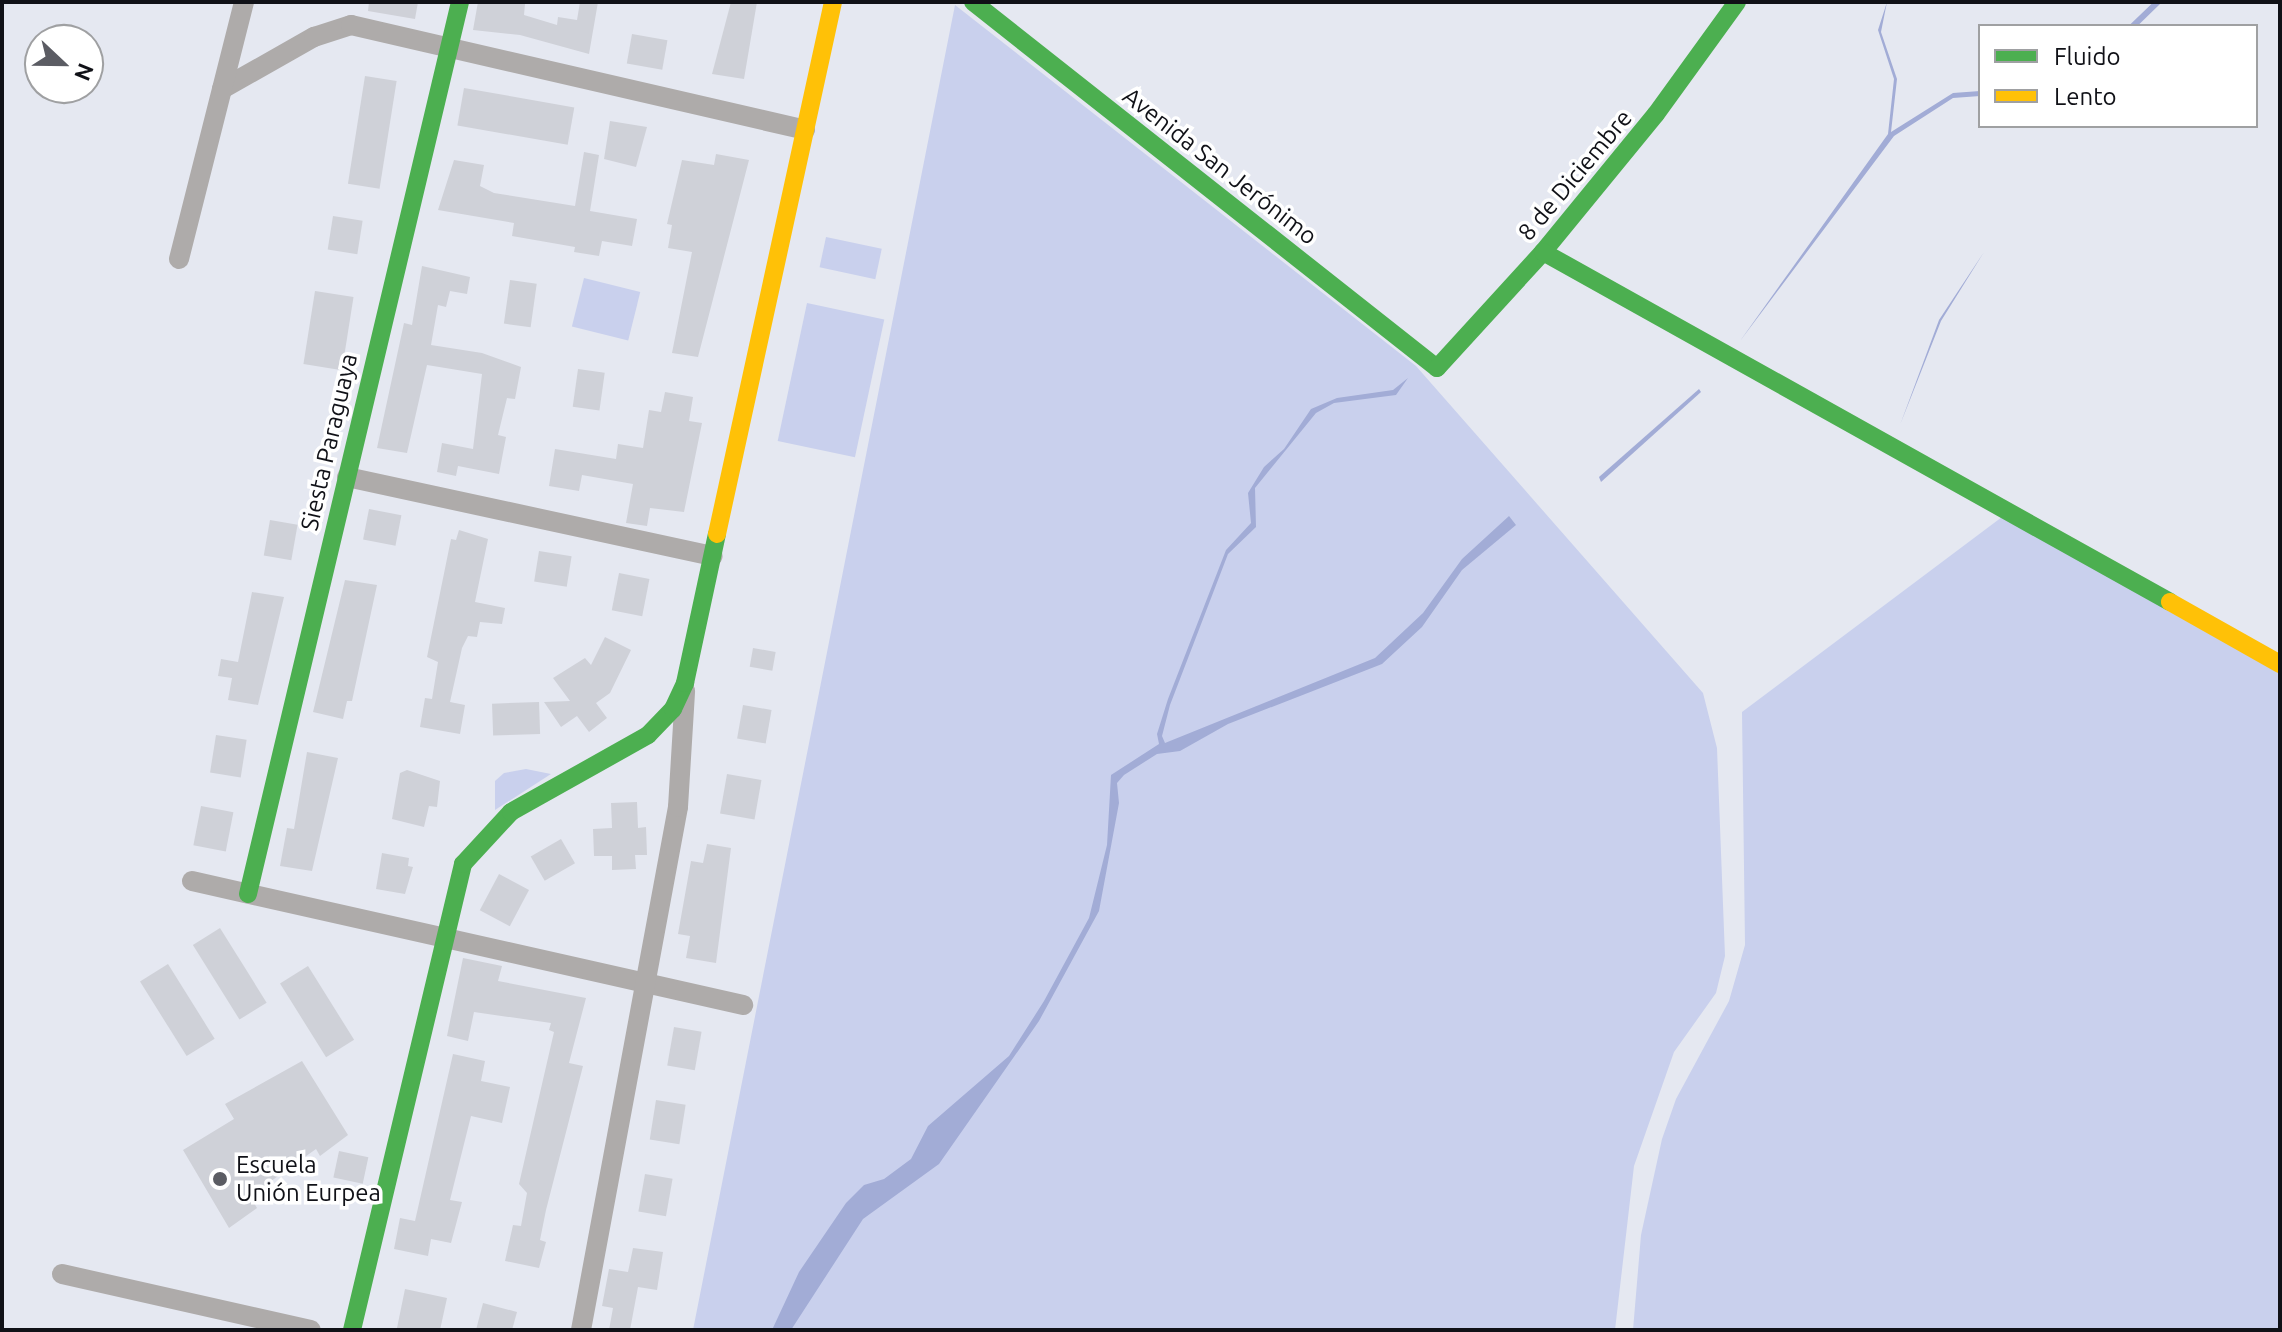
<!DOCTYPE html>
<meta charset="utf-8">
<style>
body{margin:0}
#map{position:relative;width:2282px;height:1332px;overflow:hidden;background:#e5e8f1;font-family:Ubuntu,sans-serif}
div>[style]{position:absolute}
.green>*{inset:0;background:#c9d0ed;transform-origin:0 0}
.water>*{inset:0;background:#a2acd6}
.stream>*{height:6px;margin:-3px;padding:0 3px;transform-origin:3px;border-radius:3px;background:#a2acd6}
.building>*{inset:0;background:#cfd1d8;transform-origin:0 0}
.street>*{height:20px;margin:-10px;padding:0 10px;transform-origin:10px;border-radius:10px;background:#aeabaa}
.fast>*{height:18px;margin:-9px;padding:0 9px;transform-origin:9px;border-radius:9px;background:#4caf50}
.slow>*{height:18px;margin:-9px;padding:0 9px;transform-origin:9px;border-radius:9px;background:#ffc107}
.dots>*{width:22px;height:22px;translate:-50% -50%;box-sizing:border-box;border:4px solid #fff;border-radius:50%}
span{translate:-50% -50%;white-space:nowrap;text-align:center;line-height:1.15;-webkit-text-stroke:7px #fff;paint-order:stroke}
.street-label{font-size:24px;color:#101117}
.poi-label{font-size:24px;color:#101117}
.left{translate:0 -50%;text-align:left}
.frame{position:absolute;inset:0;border:4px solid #101117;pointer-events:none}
.legend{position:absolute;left:1978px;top:24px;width:280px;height:104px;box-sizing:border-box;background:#fff;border:2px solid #9fa0a2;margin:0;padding:10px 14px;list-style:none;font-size:24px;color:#101117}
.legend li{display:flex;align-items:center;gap:16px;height:40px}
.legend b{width:40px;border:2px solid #9fa0a2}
.north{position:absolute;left:24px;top:24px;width:80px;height:80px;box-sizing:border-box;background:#fff;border:2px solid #9fa0a2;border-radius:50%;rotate:112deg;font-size:22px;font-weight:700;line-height:32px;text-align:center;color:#101117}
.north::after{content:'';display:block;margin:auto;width:28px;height:36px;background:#5b5c63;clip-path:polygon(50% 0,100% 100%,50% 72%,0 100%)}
</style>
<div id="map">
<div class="green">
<i style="clip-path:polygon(955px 5px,1416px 366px,1703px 693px,1717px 748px,1725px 956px,1716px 993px,1674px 1052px,1634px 1166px,1615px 1330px,693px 1330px)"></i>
<i style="left:826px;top:237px;width:57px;height:31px;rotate:12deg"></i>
<i style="left:584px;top:278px;width:58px;height:50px;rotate:14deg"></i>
<i style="left:807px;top:303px;width:79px;height:141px;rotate:12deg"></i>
<i style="clip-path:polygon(2002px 517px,2280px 672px,2280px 1330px,1633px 1330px,1641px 1235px,1662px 1139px,1676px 1099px,1729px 1001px,1745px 945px,1742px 712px)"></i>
<i style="clip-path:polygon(526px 769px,551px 774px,495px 810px,495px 781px,504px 773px)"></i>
</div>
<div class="water">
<i style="clip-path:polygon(1887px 2px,1881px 32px,1897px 79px,1891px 132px,1953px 93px,1980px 91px,1980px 96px,1953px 98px,1894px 136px,1740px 341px,1888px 134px,1894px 79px,1878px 30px)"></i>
<i style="clip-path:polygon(1984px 252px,1941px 321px,1900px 425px,1939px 320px)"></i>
<i style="clip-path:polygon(1408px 378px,1396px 395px,1334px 403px,1316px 413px,1255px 488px,1256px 527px,1228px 554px,1170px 705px,1162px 736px,1165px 743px,1375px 658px,1423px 613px,1462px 559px,1509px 516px,1516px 525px,1462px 570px,1422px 627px,1382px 664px,1228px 724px,1180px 751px,1157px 754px,1124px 775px,1117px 783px,1119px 803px,1099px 911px,1039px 1021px,939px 1164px,863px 1219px,791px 1330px,772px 1330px,799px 1272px,846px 1203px,864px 1185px,884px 1179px,911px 1159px,928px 1126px,1009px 1056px,1044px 1001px,1089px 918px,1107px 845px,1111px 775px,1159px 744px,1157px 734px,1168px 699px,1226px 550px,1251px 523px,1248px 493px,1264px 467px,1284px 449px,1311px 409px,1337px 398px,1393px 390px)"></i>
<i style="clip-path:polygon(1699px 389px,1701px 392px,1601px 482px,1599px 477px)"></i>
</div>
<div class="stream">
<i style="left:2133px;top:26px;width:35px;rotate:-44deg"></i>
</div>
<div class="building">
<i style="clip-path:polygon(369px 2px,418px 2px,415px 19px,368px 11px)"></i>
<i style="clip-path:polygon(478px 2px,525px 4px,524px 15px,557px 25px,558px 17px,577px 20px,580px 2px,598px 2px,589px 54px,520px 35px,473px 30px)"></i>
<i style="clip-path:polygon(731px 2px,757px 2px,744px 79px,712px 74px)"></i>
<i style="left:632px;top:34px;width:36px;height:30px;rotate:10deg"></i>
<i style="left:365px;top:76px;width:32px;height:109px;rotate:9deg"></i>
<i style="left:464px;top:88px;width:112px;height:38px;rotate:10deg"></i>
<i style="clip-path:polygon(610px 121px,647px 127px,636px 167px,604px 159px)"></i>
<i style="clip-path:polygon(584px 152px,599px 155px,590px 211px,637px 219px,632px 246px,602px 241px,599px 256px,574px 252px,575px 247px,512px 236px,514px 223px,438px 210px,454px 160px,484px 165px,480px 186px,494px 193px,575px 206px)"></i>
<i style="clip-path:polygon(716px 154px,749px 160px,698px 357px,672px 353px,692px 252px,668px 248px,672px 225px,667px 224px,682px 160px,714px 165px)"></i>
<i style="left:333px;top:216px;width:30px;height:34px;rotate:9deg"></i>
<i style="clip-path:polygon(422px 266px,470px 277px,467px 294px,450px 291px,446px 307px,438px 305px,431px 345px,482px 353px,521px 367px,515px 399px,507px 398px,498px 435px,506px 437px,499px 474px,458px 466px,456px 476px,437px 472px,442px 443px,473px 449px,482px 374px,427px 365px,407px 453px,377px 448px,404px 323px,412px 325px)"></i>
<i style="left:510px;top:280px;width:27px;height:44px;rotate:8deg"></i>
<i style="left:315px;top:291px;width:39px;height:74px;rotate:9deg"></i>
<i style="left:578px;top:369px;width:27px;height:38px;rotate:8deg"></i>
<i style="clip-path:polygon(665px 392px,693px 397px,689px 421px,702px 423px,684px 512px,650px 508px,647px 526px,626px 523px,633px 484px,582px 475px,579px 491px,549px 486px,555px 449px,616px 459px,618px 444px,643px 448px,649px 410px,661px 412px)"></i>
<i style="left:369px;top:509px;width:33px;height:31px;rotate:11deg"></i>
<i style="left:270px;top:520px;width:28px;height:36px;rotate:10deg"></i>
<i style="clip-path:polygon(459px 530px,488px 539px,475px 602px,505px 608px,502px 624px,480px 622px,477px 637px,468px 636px,462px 648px,450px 702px,465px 705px,460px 734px,420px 727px,425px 698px,432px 699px,438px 662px,427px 657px,451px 539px,456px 540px)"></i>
<i style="left:539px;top:551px;width:33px;height:31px;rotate:9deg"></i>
<i style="left:619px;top:573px;width:31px;height:38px;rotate:11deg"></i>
<i style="clip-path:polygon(345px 580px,377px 585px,352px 701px,347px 701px,343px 719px,313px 712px)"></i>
<i style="clip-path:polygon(252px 592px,284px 597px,258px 705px,228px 700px,232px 678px,218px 676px,221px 659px,238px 662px)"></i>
<i style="clip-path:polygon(605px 637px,631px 650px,610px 693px,596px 703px,607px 718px,589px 732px,577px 716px,561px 727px,544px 702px,570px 701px,553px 678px,585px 658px,591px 665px)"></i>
<i style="left:753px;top:648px;width:23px;height:19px;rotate:10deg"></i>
<i style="left:539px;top:702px;width:32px;height:47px;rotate:88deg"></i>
<i style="left:743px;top:705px;width:29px;height:34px;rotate:10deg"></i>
<i style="left:216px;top:735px;width:31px;height:38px;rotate:9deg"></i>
<i style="clip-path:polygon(307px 752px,338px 758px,312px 871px,280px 866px,287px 828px,294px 829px)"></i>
<i style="clip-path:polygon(407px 770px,440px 781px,437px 807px,429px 806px,424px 827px,392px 819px,400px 773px)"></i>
<i style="left:727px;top:774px;width:35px;height:40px;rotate:10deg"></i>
<i style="clip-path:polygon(637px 802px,638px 828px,646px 827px,647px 855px,635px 855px,636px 869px,612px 870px,612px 856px,594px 856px,593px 829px,612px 828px,611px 803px)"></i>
<i style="left:201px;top:806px;width:33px;height:40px;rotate:11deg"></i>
<i style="left:561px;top:839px;width:28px;height:35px;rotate:60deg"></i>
<i style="clip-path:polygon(707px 844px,731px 848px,716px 963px,686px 958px,690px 936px,678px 934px,691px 861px,703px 863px)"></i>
<i style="clip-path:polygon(382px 853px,409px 858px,408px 866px,413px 867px,405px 894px,376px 889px)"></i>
<i style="left:499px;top:874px;width:34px;height:41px;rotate:28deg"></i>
<i style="left:220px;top:928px;width:88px;height:32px;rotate:58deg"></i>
<i style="clip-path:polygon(463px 958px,502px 966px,498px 981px,586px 998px,569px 1063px,583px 1066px,546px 1210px,540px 1240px,546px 1242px,539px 1268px,505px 1261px,513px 1225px,521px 1226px,527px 1193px,519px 1184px,554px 1032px,549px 1030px,551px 1023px,474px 1012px,468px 1041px,447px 1036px)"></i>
<i style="left:168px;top:964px;width:88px;height:33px;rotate:58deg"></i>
<i style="left:308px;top:966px;width:87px;height:33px;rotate:58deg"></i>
<i style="left:674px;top:1027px;width:28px;height:39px;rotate:10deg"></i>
<i style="clip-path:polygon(453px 1054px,485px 1061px,481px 1081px,510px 1087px,502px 1123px,471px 1116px,450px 1200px,462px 1202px,451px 1243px,431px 1239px,428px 1256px,394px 1249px,400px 1218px,415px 1221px)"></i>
<i style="clip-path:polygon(302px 1061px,348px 1135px,320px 1156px,316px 1149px,250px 1196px,257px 1208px,229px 1228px,183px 1150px,234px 1119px,225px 1104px)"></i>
<i style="left:656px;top:1100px;width:30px;height:40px;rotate:9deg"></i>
<i style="left:339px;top:1151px;width:30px;height:27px;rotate:12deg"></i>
<i style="left:645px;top:1174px;width:28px;height:38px;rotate:10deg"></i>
<i style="clip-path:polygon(633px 1248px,663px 1252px,657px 1290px,638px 1287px,630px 1330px,609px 1330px,613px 1308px,602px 1306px,609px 1269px,628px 1272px)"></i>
<i style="clip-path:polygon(405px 1289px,447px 1298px,440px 1330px,397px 1328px)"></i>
<i style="clip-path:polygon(483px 1303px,517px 1312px,512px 1330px,476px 1330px)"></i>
</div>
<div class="street">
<i style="left:222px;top:89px;width:106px;rotate:-29.5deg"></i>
<i style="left:314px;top:37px;width:39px;rotate:-18deg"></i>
<i style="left:351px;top:25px;width:466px;rotate:13deg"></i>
<i style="left:179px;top:259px;width:265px;rotate:-75.8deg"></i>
<i style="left:347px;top:477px;width:374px;rotate:12.2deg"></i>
<i style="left:192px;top:881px;width:565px;rotate:12.68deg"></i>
<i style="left:62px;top:1274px;width:255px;rotate:12.7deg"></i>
<i style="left:581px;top:1330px;width:532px;rotate:-79.49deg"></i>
<i style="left:678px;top:807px;width:116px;rotate:-86.5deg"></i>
</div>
<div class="fast">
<i style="left:973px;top:2px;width:591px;rotate:38.27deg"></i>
<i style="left:1437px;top:368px;width:157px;rotate:-47.6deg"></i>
<i style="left:1543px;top:252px;width:178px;rotate:-50.7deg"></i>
<i style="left:1656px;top:114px;width:138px;rotate:-54.1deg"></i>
<i style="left:1543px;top:252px;width:718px;rotate:29.17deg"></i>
<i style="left:248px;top:894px;width:917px;rotate:-76.63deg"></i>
<i style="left:352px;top:1330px;width:479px;rotate:-76.6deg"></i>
<i style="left:463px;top:864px;width:71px;rotate:-47.3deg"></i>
<i style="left:511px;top:812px;width:157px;rotate:-29.3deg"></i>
<i style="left:648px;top:735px;width:36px;rotate:-46deg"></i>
<i style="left:673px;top:709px;width:29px;rotate:-65deg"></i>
<i style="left:685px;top:683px;width:152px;rotate:-77.9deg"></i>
</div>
<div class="slow">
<i style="left:717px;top:534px;width:544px;rotate:-77.7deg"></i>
<i style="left:2170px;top:602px;width:126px;rotate:29.4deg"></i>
</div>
<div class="dots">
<i style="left:220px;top:1179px;background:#5b5c63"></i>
</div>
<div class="street-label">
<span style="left:1220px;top:166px;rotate:38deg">Avenida San Jerónimo</span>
<span style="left:1575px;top:175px;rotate:-50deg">8 de Diciembre</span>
<span style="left:329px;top:442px;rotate:-77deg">Siesta Paraguaya</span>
</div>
<div class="poi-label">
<span class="left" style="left:236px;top:1179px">Escuela<br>Unión Eurpea</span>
</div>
<div class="frame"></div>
<ul class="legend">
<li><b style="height:10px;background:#4caf50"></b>Fluido</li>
<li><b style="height:10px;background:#ffc107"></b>Lento</li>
</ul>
<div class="north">N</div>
</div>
